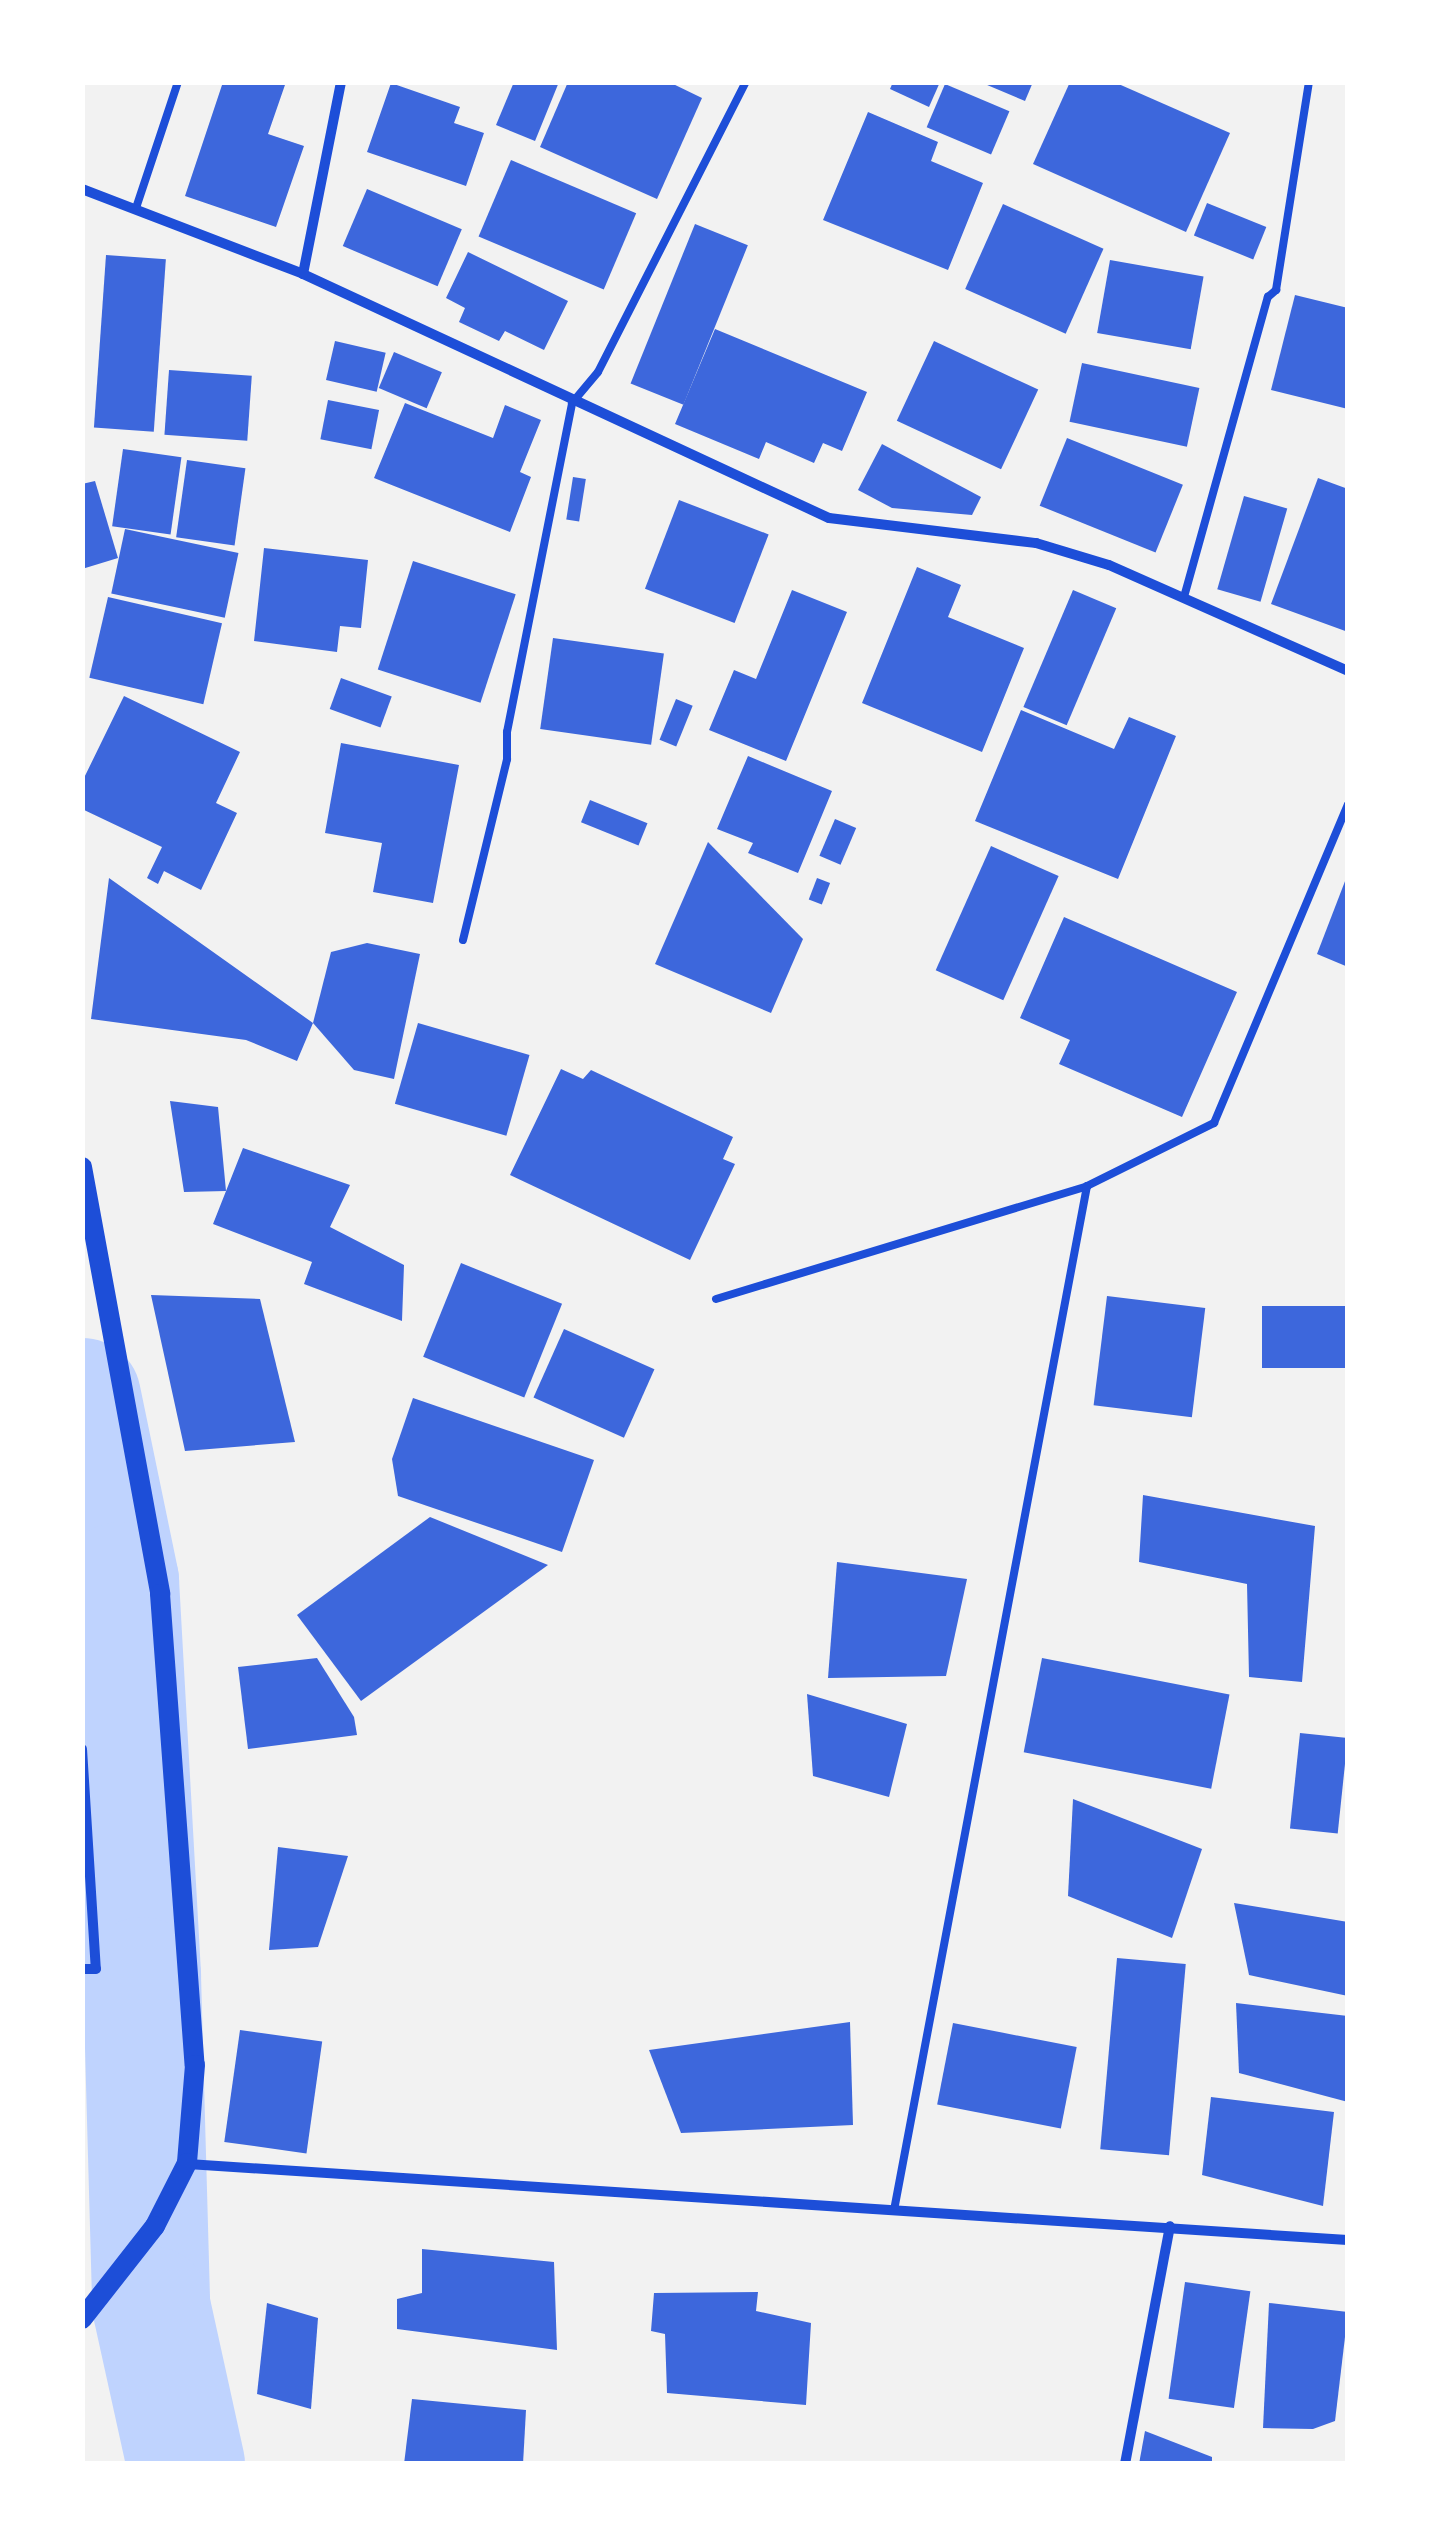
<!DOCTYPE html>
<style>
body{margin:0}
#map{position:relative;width:1430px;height:2546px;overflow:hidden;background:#f2f2f2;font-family:Montserrat,sans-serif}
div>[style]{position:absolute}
.river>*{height:118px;margin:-59px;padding:0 59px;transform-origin:59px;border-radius:59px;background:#bfd3fe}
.building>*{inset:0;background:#3d67dc;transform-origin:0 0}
.service>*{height:8px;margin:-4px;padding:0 4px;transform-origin:4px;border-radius:4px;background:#1d4ed8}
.minor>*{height:10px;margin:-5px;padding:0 5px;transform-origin:5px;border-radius:5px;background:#1d4ed8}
.secondary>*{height:20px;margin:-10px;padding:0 10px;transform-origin:10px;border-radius:10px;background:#1d4ed8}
span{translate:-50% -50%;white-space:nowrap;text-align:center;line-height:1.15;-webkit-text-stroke:8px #fff;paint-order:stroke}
.frame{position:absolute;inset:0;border:85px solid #fff;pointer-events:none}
</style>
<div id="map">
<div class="river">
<i style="left:82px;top:1397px;width:188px;rotate:78.3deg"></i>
<i style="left:120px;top:1581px;width:396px;rotate:86.8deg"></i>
<i style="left:142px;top:1976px;width:329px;rotate:88.4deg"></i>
<i style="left:151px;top:2305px;width:163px;rotate:77.6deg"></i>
</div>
<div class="building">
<i style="clip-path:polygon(223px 82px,286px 82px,268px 134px,304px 146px,276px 227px,185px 196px)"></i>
<i style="clip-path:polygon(514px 82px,559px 82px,535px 141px,496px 125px)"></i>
<i style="clip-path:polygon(568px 82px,669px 82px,702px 98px,657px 199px,540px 147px)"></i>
<i style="clip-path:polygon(893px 82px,940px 82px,929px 107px,890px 89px)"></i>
<i style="clip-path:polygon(980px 82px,1033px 82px,1025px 101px)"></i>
<i style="clip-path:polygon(1070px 82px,1114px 82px,1230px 133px,1186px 232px,1033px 164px)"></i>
<i style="clip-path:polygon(391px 83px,460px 107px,454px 123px,484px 133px,466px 186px,367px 152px)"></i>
<i style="left:945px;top:84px;width:70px;height:47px;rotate:23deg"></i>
<i style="clip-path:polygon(868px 112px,938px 142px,931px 161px,983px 183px,948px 270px,823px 220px)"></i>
<i style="left:511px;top:160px;width:136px;height:83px;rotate:23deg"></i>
<i style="left:367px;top:189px;width:103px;height:62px;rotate:23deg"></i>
<i style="left:1207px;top:203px;width:64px;height:35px;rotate:22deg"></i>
<i style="left:1003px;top:204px;width:110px;height:93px;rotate:24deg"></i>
<i style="left:695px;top:224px;width:57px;height:172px;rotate:22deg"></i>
<i style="clip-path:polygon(468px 252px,568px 301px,544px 350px,505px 331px,499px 341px,459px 322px,465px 308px,446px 298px)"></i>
<i style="left:106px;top:255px;width:60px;height:173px;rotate:4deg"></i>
<i style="left:1110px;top:260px;width:95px;height:74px;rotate:10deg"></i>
<i style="clip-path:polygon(1295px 295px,1348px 308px,1348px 409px,1271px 390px)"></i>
<i style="clip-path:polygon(715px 329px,867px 392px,842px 451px,823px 443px,814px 463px,766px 442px,759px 459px,675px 424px)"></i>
<i style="left:335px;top:341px;width:52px;height:40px;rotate:13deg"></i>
<i style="left:934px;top:341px;width:115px;height:88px;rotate:25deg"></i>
<i style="left:394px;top:352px;width:52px;height:39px;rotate:23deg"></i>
<i style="left:1082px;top:363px;width:120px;height:60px;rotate:12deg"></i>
<i style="left:169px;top:370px;width:83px;height:65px;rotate:4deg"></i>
<i style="left:328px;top:400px;width:52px;height:40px;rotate:11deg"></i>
<i style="clip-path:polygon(405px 403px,493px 438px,505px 405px,541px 420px,520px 472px,531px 477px,510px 532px,374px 478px)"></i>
<i style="left:1067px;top:438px;width:125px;height:73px;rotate:22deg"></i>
<i style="clip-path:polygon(882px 444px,981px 497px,972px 515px,892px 508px,858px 490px)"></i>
<i style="left:123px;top:449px;width:59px;height:78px;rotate:8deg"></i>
<i style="left:187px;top:460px;width:59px;height:78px;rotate:8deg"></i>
<i style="left:573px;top:477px;width:13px;height:43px;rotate:9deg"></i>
<i style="clip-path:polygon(1318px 478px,1348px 489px,1348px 632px,1271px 604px)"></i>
<i style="clip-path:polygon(95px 481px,118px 558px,82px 569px,82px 484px)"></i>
<i style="left:1244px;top:496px;width:45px;height:97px;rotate:16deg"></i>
<i style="left:679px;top:500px;width:96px;height:95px;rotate:21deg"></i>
<i style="left:125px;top:529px;width:116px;height:66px;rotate:12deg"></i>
<i style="clip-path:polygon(264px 548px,368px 560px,361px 628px,340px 626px,337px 652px,254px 641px)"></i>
<i style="left:413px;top:561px;width:108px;height:114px;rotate:18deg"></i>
<i style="clip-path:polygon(917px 567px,961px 585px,948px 617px,1024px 648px,982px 752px,862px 703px)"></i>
<i style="clip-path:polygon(792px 590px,847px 612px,786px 761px,709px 730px,734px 670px,756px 679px)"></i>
<i style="left:1073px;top:590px;width:47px;height:127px;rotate:23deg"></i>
<i style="left:108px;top:597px;width:117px;height:83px;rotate:13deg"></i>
<i style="left:553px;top:638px;width:112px;height:92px;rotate:8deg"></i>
<i style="left:341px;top:678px;width:54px;height:33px;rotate:20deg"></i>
<i style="clip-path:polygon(124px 696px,240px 752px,216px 803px,237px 813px,201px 890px,164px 871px,158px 884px,147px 878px,162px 847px,82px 809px,82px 782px)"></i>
<i style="left:676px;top:699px;width:18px;height:44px;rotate:22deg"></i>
<i style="clip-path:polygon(1021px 710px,1114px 749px,1129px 717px,1176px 736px,1118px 879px,975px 821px)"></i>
<i style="clip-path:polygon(341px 743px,459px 765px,433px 903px,373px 892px,382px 843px,325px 833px)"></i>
<i style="clip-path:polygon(748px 756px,832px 791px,798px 873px,748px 853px,753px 843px,717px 829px)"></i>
<i style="left:590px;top:800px;width:62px;height:24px;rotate:22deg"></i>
<i style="left:835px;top:819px;width:23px;height:40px;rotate:23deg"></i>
<i style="clip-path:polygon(708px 842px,803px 939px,771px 1013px,655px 964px)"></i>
<i style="left:991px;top:846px;width:74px;height:136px;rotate:24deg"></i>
<i style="clip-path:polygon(1347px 876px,1348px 876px,1348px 967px,1317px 954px)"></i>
<i style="clip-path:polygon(109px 878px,313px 1023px,297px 1061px,246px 1040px,91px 1019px)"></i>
<i style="left:817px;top:878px;width:14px;height:23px;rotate:21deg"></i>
<i style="clip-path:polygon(1064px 917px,1237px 992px,1182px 1117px,1059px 1064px,1070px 1040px,1020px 1018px)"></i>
<i style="clip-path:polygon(367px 943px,420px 954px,394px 1079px,354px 1070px,313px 1023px,331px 952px)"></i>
<i style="left:418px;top:1023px;width:116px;height:84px;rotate:16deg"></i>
<i style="clip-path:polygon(561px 1069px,583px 1079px,591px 1070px,733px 1137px,723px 1159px,735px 1164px,690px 1260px,510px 1175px)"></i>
<i style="clip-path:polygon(170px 1101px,218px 1107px,226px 1191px,184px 1192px)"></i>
<i style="clip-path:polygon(243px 1148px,350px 1185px,330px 1227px,404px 1265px,402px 1321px,304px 1284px,312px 1262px,213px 1224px)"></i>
<i style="left:461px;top:1263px;width:109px;height:101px;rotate:22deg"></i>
<i style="clip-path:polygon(151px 1295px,260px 1299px,295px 1442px,185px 1451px)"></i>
<i style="left:1107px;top:1296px;width:99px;height:110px;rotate:7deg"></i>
<i style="left:1348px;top:1306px;width:62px;height:86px;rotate:90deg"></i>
<i style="left:564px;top:1329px;width:99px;height:75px;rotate:24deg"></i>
<i style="clip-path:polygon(413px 1398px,594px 1460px,562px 1552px,398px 1496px,392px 1459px)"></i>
<i style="clip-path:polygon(1143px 1495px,1315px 1526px,1302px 1682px,1249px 1677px,1247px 1584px,1139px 1562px)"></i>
<i style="clip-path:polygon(430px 1517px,548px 1565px,361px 1701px,297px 1615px)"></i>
<i style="clip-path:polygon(837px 1562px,967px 1579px,946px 1676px,828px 1678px)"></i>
<i style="clip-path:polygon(317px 1658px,354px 1717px,357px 1735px,248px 1749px,238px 1667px)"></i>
<i style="left:1042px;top:1658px;width:191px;height:96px;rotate:11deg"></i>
<i style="clip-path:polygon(807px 1694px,907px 1724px,889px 1797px,813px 1776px)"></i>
<i style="left:1300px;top:1733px;width:48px;height:96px;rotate:6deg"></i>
<i style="clip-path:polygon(1073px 1799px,1202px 1849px,1172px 1938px,1068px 1896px)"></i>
<i style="clip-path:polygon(278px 1847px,348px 1856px,318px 1947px,269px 1950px)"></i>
<i style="clip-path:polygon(1234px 1903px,1348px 1922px,1348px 1996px,1249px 1975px)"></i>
<i style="left:1117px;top:1958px;width:69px;height:192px;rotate:5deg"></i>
<i style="clip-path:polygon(1236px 2003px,1348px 2016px,1348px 2102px,1239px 2073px)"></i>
<i style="clip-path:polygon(850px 2022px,853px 2125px,681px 2133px,649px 2050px)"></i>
<i style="left:953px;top:2023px;width:126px;height:83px;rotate:11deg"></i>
<i style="left:240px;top:2030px;width:83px;height:113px;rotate:8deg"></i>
<i style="clip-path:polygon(1211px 2097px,1334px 2112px,1323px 2206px,1202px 2175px)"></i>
<i style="clip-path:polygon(422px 2249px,554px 2262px,557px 2350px,397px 2329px,397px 2299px,422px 2293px)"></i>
<i style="left:1185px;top:2282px;width:66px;height:118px;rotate:8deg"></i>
<i style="clip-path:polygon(758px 2292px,756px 2311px,811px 2323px,806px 2405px,667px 2393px,665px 2334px,651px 2331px,654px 2293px)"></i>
<i style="clip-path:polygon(267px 2303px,318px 2318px,311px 2409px,257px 2394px)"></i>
<i style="clip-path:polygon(1269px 2303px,1348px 2312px,1335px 2421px,1313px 2429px,1263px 2428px)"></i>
<i style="clip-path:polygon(412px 2399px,526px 2410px,523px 2464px,404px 2464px)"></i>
<i style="clip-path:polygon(1145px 2431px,1212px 2457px,1212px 2464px,1139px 2464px)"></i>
</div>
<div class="service">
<i style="left:137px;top:205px;width:130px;rotate:-71.6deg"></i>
<i style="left:1184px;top:597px;width:312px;rotate:-74.4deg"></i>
<i style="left:1268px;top:297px;width:11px;rotate:-41deg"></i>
<i style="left:1276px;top:290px;width:211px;rotate:-81deg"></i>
<i style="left:463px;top:940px;width:186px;rotate:-76.3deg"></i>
<i style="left:507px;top:759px;width:27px;rotate:-90deg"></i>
<i style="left:507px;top:732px;width:335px;rotate:-78.8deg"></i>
<i style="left:572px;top:403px;width:40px;rotate:-50deg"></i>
<i style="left:598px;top:372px;width:326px;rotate:-63deg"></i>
<i style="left:716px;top:1299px;width:388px;rotate:-16.9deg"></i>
<i style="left:1087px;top:1186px;width:142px;rotate:-26.4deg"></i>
<i style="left:1214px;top:1123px;width:346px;rotate:-67.2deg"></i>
<i style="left:895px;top:2205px;width:1037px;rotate:-79.33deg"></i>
</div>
<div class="minor">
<i style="left:82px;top:189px;width:237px;rotate:21deg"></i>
<i style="left:303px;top:274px;width:580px;rotate:24.89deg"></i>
<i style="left:829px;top:518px;width:209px;rotate:6.9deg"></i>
<i style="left:1036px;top:543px;width:76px;rotate:16.8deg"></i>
<i style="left:1109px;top:565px;width:261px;rotate:23.9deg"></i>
<i style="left:303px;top:274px;width:196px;rotate:-78.8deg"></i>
<i style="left:82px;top:1749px;width:220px;rotate:86.4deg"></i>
<i style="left:96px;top:1969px;width:14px;rotate:180deg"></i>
<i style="left:188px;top:2164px;width:1162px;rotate:3.75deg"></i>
<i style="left:1125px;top:2464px;width:242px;rotate:-79.3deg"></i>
</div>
<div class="secondary">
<i style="left:82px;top:1167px;width:434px;rotate:79.6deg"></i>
<i style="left:160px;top:1594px;width:472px;rotate:85.8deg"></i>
<i style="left:195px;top:2065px;width:98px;rotate:94.7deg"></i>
<i style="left:187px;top:2163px;width:71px;rotate:116.9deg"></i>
<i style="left:155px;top:2226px;width:118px;rotate:128.1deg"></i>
</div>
<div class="frame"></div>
</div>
